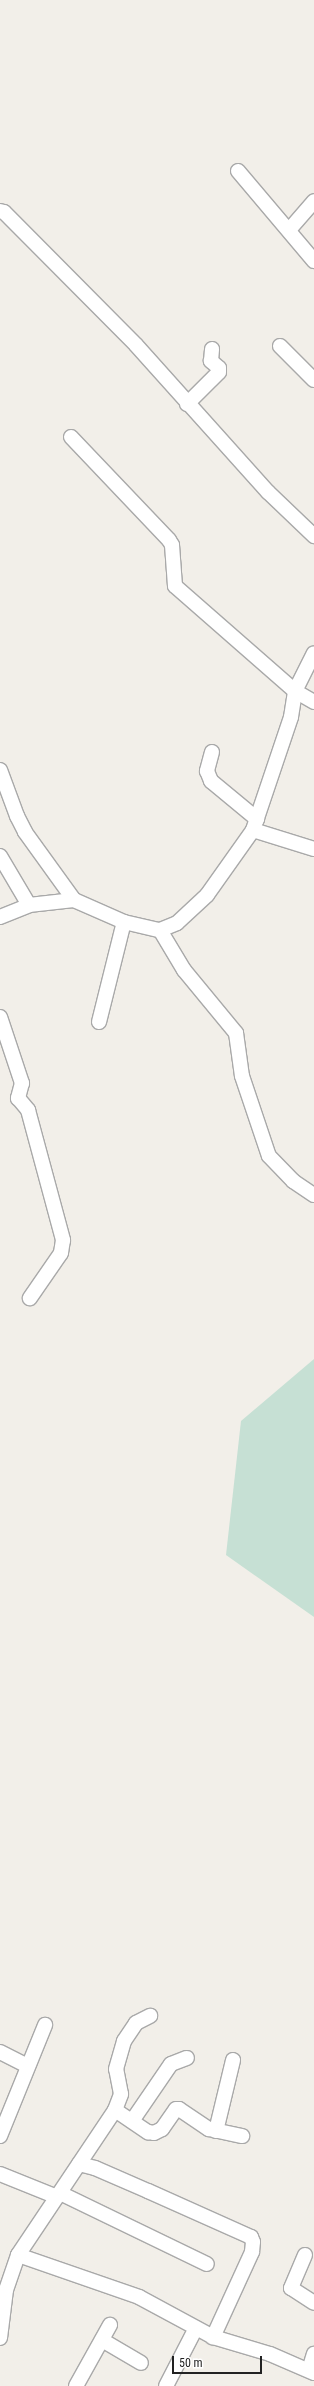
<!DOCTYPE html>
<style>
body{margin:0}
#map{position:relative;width:314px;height:2386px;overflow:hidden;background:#f2efe9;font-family:"Roboto Condensed",sans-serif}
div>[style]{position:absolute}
.wetland>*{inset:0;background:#c6e0d4}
.roads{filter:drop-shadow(1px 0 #a9a9a9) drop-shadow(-1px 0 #a9a9a9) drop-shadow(0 1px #a9a9a9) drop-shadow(0 -1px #a9a9a9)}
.minor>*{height:14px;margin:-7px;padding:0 7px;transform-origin:7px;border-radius:7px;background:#fff}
span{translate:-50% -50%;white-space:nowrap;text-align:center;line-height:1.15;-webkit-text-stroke:3px #fff;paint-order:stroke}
.scale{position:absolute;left:172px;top:2356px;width:90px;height:18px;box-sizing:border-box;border:2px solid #222;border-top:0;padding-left:5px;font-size:12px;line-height:14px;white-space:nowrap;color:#222;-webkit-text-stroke:3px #fff;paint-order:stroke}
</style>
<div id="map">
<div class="wetland">
<i style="clip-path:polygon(314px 1359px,314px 1617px,226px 1555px,241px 1421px)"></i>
</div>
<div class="roads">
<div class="minor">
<i style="left:238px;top:171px;width:118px;rotate:49.8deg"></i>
<i style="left:0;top:211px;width:4px;rotate:14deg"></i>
<i style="left:4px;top:212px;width:187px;rotate:45.2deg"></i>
<i style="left:136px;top:345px;width:198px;rotate:48.1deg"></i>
<i style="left:268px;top:492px;width:64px;rotate:43.7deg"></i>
<i style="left:289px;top:230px;width:38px;rotate:-49deg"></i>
<i style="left:280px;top:346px;width:48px;rotate:45deg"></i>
<i style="left:187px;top:404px;width:45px;rotate:-45deg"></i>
<i style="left:219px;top:372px;width:4px;rotate:-90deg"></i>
<i style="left:219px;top:368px;width:11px;rotate:-139deg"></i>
<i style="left:211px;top:361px;width:12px;rotate:-85deg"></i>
<i style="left:71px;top:437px;width:142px;rotate:46.4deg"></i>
<i style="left:169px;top:540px;width:6px;rotate:59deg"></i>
<i style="left:172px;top:545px;width:41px;rotate:85.8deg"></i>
<i style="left:175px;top:586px;width:159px;rotate:41.2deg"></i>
<i style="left:295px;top:691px;width:22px;rotate:30deg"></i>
<i style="left:212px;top:752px;width:20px;rotate:105deg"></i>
<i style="left:207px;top:771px;width:11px;rotate:68deg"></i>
<i style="left:211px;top:781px;width:60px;rotate:39.6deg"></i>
<i style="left:0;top:770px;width:49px;rotate:69.7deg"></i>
<i style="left:17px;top:816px;width:18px;rotate:63deg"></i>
<i style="left:25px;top:832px;width:84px;rotate:54.2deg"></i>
<i style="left:253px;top:830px;width:64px;rotate:17.3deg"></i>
<i style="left:0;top:856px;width:57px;rotate:59.4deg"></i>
<i style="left:0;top:917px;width:31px;rotate:-22deg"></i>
<i style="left:29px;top:905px;width:45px;rotate:-6.3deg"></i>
<i style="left:74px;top:900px;width:55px;rotate:23.7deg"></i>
<i style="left:124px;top:922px;width:37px;rotate:13deg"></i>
<i style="left:160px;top:930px;width:18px;rotate:-22deg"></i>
<i style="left:177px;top:923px;width:41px;rotate:-43deg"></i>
<i style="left:207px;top:895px;width:80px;rotate:-54.7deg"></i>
<i style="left:253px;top:830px;width:119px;rotate:-71.4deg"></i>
<i style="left:291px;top:717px;width:26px;rotate:-81deg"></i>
<i style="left:295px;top:691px;width:42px;rotate:-63.4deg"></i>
<i style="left:160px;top:930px;width:47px;rotate:59deg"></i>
<i style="left:184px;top:970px;width:82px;rotate:50.5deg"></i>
<i style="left:236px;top:1033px;width:43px;rotate:82.1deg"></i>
<i style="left:242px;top:1076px;width:84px;rotate:71.4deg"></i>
<i style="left:269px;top:1156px;width:35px;rotate:46deg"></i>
<i style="left:293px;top:1181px;width:25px;rotate:34deg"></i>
<i style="left:0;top:1017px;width:70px;rotate:71.6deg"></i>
<i style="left:22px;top:1083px;width:16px;rotate:105deg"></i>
<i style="left:18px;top:1098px;width:16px;rotate:50deg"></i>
<i style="left:28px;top:1110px;width:135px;rotate:74.9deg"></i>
<i style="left:63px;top:1240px;width:13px;rotate:99deg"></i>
<i style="left:61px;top:1253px;width:55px;rotate:124.6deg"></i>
<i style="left:99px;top:1022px;width:103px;rotate:-76deg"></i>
<i style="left:0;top:2052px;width:31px;rotate:27deg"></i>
<i style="left:115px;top:2110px;width:40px;rotate:34deg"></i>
<i style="left:148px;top:2132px;width:6px;rotate:9deg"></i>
<i style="left:154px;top:2133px;width:9px;rotate:-27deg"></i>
<i style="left:162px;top:2129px;width:24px;rotate:-55deg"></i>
<i style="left:176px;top:2109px;width:3px"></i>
<i style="left:179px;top:2109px;width:36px;rotate:34deg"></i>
<i style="left:209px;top:2129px;width:34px;rotate:12deg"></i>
<i style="left:132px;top:2121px;width:69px;rotate:-55.6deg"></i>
<i style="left:171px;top:2064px;width:17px;rotate:-21deg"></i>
<i style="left:216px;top:2131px;width:73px;rotate:-76.5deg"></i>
<i style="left:0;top:2136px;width:120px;rotate:-67.9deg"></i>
<i style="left:79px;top:2164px;width:16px;rotate:14deg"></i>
<i style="left:95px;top:2168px;width:58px;rotate:23.5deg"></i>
<i style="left:148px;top:2191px;width:113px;rotate:24.1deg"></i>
<i style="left:251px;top:2237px;width:5px;rotate:68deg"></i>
<i style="left:253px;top:2242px;width:10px;rotate:96deg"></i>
<i style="left:252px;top:2252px;width:94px;rotate:114.6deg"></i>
<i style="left:0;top:2174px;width:61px;rotate:22deg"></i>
<i style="left:60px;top:2193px;width:163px;rotate:25.8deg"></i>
<i style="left:18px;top:2255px;width:128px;rotate:19.1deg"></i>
<i style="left:139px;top:2297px;width:84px;rotate:28.4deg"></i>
<i style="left:213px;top:2337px;width:59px;rotate:16.6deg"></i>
<i style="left:270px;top:2354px;width:48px;rotate:23.4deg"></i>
<i style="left:305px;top:2255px;width:36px;rotate:113deg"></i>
<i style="left:291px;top:2288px;width:27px;rotate:33deg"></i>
<i style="left:0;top:2338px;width:48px;rotate:-82.9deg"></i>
<i style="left:6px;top:2290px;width:37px;rotate:-71deg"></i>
<i style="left:18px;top:2255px;width:174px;rotate:-56.2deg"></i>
<i style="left:115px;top:2110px;width:17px;rotate:-69deg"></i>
<i style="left:121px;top:2094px;width:25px;rotate:-101deg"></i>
<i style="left:116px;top:2069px;width:29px;rotate:-74deg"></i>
<i style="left:124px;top:2041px;width:22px;rotate:-56deg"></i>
<i style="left:136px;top:2023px;width:16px;rotate:-27deg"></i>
<i style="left:102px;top:2340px;width:45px;rotate:30.5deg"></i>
<i style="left:309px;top:2370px;width:17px;rotate:-73deg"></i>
<i style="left:76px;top:2386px;width:70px;rotate:-60.9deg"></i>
<i style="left:166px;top:2386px;width:65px;rotate:-62.7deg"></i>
</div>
</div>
<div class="scale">50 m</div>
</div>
